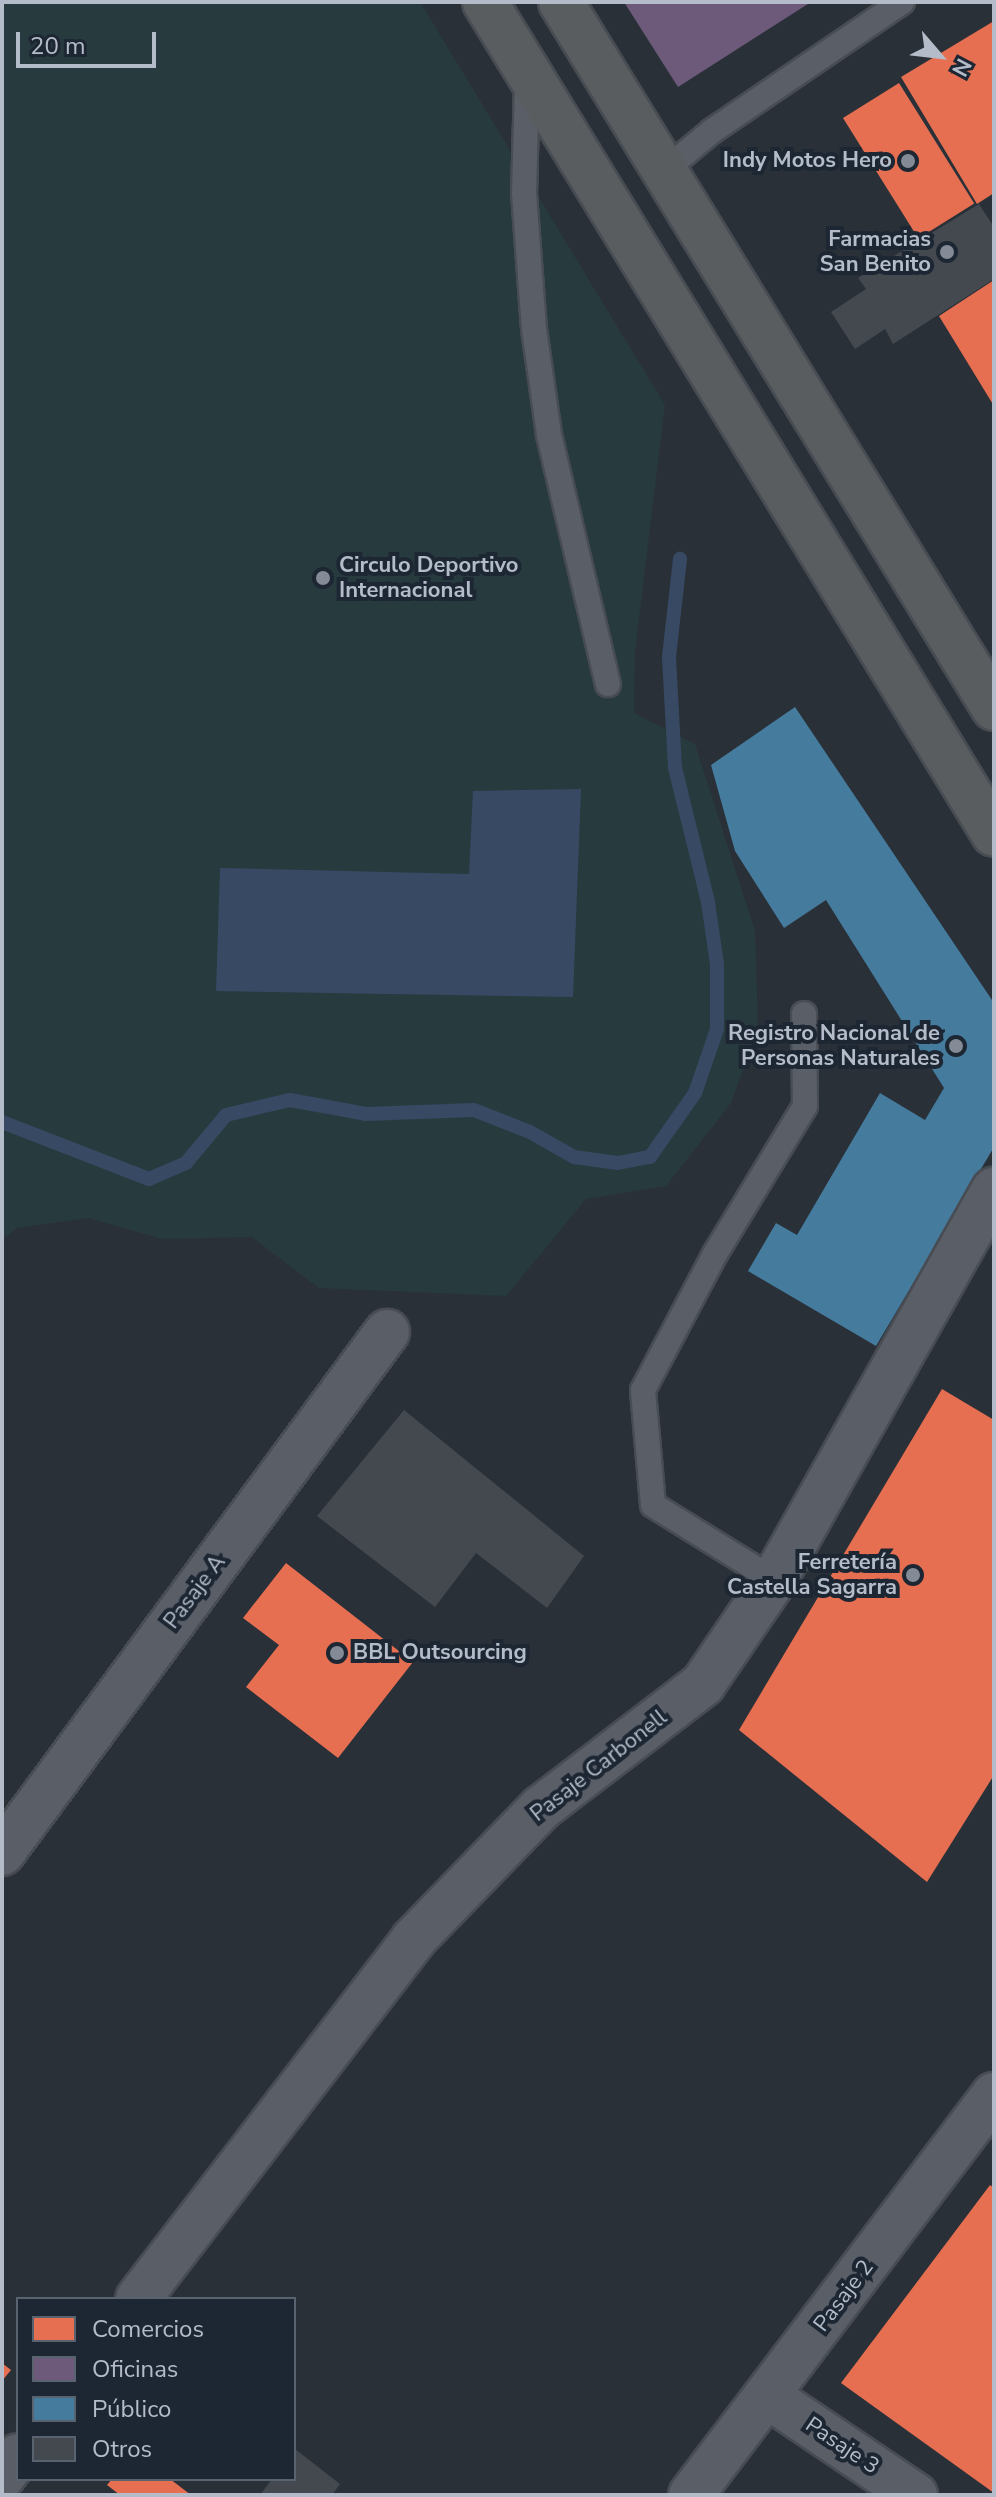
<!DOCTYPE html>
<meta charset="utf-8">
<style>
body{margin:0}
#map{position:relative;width:996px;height:2497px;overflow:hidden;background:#2a3038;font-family:"Nunito Sans",sans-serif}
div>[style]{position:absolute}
.green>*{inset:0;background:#273a3e}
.water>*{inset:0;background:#384963}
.shops>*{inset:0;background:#e76f51;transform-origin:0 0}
.offices>*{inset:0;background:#6d597a}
.public>*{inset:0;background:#457b9d}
.stream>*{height:14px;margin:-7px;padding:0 7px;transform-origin:7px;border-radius:7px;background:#384963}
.building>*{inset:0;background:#444950}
.roads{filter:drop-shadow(2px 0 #484c53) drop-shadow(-2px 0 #484c53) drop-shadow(0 2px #484c53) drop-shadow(0 -2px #484c53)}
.lane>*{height:24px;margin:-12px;padding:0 12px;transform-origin:12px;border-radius:12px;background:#5a5e66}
.street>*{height:44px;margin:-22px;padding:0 22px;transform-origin:22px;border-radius:22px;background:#5a5e66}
.highway>*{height:44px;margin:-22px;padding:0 22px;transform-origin:22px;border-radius:22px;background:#5a5d60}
.dots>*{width:22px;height:22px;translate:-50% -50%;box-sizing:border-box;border:4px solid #1d2633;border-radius:50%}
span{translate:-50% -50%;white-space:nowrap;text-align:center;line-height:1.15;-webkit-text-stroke:8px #1d2633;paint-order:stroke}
.poi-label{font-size:22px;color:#b4bcc9;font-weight:700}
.right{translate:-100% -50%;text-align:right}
.left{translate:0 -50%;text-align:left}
.street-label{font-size:22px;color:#b4bcc9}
.frame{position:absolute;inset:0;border:4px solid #b4bcc9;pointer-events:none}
.legend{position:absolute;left:16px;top:2297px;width:280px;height:184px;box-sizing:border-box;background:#1d2633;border:2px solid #59626f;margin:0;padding:10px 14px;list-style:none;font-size:24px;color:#b4bcc9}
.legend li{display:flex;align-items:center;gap:16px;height:40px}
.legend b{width:40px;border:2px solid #59626f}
.north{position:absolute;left:900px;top:16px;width:80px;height:80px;-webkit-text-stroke:6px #1d2633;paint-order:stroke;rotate:118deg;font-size:22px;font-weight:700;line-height:32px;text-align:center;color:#b4bcc9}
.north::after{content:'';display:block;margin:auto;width:28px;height:36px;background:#b4bcc9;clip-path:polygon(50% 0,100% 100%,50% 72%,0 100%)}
.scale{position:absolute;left:16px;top:32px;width:140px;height:36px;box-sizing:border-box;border:4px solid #b4bcc9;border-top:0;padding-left:10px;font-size:24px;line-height:28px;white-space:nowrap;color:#b4bcc9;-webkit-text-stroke:6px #1d2633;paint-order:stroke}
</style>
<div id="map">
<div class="green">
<i style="clip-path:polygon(2px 2px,420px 2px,665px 405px,635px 651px,634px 713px,695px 744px,755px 931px,758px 1028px,731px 1103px,666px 1186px,586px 1199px,506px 1296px,319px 1288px,252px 1237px,163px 1239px,88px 1218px,17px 1228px,2px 1240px)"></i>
</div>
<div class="water">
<i style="clip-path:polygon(581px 789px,573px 997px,216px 991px,220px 868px,469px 874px,473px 791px)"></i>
</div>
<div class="shops">
<i style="clip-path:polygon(994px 21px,994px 193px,977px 204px,901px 77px)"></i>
<i style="left:899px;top:83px;width:142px;height:66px;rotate:58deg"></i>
<i style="clip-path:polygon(994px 280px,994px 406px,939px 316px)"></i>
<i style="clip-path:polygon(942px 1389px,994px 1420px,994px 1775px,927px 1882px,739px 1730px)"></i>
<i style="clip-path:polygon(286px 1563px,413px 1662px,338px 1758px,246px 1687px,279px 1645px,243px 1618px)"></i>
<i style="clip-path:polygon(990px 2185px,994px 2188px,994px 2493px,841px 2383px)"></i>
<i style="clip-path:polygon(2px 2363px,11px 2370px,2px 2381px)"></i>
<i style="clip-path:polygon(112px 2479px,170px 2479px,191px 2495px,120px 2495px,107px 2485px)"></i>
</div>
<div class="offices">
<i style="clip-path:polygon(624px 2px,811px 2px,678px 87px)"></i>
</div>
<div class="public">
<i style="clip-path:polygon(795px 707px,994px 1003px,994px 1147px,876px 1346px,748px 1271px,776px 1223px,797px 1235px,880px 1093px,925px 1120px,944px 1088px,826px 900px,784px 928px,735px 851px,711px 765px)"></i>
</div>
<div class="stream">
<i style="left:2px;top:1122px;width:158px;rotate:21.2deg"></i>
<i style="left:149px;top:1179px;width:40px;rotate:-23.4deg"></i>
<i style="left:186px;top:1163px;width:62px;rotate:-50.2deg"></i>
<i style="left:226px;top:1115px;width:66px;rotate:-13.2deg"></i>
<i style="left:290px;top:1100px;width:77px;rotate:10.4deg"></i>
<i style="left:366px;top:1114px;width:108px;rotate:-2.1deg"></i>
<i style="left:474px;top:1110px;width:60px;rotate:21.4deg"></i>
<i style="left:530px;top:1132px;width:51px;rotate:29.6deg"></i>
<i style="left:574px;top:1157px;width:44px;rotate:7.8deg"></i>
<i style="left:618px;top:1163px;width:33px;rotate:-11deg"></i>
<i style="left:650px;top:1157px;width:78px;rotate:-54.9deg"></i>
<i style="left:695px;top:1093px;width:68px;rotate:-71deg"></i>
<i style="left:717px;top:1029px;width:65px;rotate:-90deg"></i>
<i style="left:717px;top:964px;width:63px;rotate:-98.3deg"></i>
<i style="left:708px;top:902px;width:138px;rotate:-103.8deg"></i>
<i style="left:675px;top:768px;width:111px;rotate:-93.1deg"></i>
<i style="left:669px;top:657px;width:99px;rotate:-83.6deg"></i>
</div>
<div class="building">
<i style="clip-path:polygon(979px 204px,994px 227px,994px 279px,893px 344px,885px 329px,855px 349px,831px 312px,866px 289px,858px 278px)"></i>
<i style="clip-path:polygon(404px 1410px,584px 1556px,547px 1608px,476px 1553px,435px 1607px,317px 1516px)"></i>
<i style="clip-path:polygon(295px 2449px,340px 2484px,332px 2495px,260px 2495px,272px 2479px,294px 2479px)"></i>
</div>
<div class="roads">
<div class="lane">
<i style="left:527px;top:81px;width:112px;rotate:91.5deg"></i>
<i style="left:524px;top:193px;width:136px;rotate:85.8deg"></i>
<i style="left:534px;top:329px;width:107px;rotate:81.9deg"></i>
<i style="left:549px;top:435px;width:256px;rotate:76.7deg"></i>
<i style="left:664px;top:171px;width:62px;rotate:-39.8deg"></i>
<i style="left:712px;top:131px;width:230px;rotate:-34.2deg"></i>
<i style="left:774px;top:1580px;width:142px;rotate:-148.2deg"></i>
<i style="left:653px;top:1505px;width:115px;rotate:-95deg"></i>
<i style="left:643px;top:1390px;width:154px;rotate:-62.1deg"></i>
<i style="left:715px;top:1254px;width:173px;rotate:-58.7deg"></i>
<i style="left:805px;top:1106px;width:92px;rotate:-90.6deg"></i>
</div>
<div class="street">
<i style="left:2px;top:1853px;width:648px;rotate:-53.54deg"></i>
<i style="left:138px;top:2299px;width:452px;rotate:-52.5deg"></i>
<i style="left:413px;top:1940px;width:184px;rotate:-45.9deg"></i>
<i style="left:541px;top:1808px;width:204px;rotate:-37.4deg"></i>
<i style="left:703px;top:1684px;width:126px;rotate:-55.7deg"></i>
<i style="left:774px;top:1580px;width:448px;rotate:-60.6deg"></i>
<i style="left:769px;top:2397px;width:176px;rotate:33.9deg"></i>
<i style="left:2px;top:2477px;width:26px;rotate:-53deg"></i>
<i style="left:691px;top:2495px;width:502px;rotate:-52.86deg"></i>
</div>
<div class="highway">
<i style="left:485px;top:2px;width:975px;rotate:58.54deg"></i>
<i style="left:561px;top:2px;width:828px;rotate:58.48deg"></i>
</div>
</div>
<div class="dots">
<i style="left:908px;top:161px;background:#848b96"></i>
<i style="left:947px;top:252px;background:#848b96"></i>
<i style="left:323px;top:578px;background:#848b96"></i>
<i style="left:956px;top:1046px;background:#848b96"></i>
<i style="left:913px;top:1575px;background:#848b96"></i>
<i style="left:337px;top:1653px;background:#848b96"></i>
</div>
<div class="poi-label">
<span class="right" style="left:892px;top:161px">Indy Motos Hero</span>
<span class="right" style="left:931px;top:252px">Farmacias<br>San Benito</span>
<span class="left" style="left:339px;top:578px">Circulo Deportivo<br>Internacional</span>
<span class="right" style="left:940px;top:1046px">Registro Nacional de<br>Personas Naturales</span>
<span class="right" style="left:897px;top:1575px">Ferretería<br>Castella Sagarra</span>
<span class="left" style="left:353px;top:1653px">BBL Outsourcing</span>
</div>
<div class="street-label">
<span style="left:195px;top:1592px;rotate:-53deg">Pasaje A</span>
<span style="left:599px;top:1766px;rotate:-38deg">Pasaje Carbonell</span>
<span style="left:844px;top:2296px;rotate:-53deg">Pasaje 2</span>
<span style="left:842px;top:2446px;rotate:34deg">Pasaje 3</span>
</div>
<div class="frame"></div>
<ul class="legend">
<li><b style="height:22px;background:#e76f51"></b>Comercios</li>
<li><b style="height:22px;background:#6d597a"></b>Oficinas</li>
<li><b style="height:22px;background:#457b9d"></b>Público</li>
<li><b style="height:22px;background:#444950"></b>Otros</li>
</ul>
<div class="north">N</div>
<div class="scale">20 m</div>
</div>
